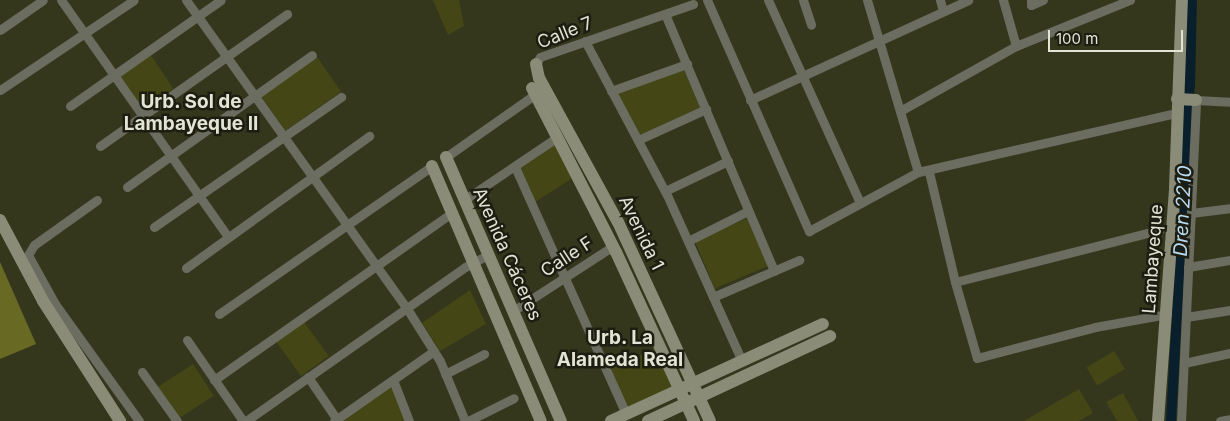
<!DOCTYPE html>
<meta charset="utf-8">
<style>
body{margin:0}
#map{position:relative;width:1230px;height:421px;overflow:hidden;background:#35371d;font-family:Inter,sans-serif}
div>[style]{position:absolute}
.green>*{inset:0;background:#454615;transform-origin:0 0}
.canal>*{height:10px;margin:-5px;padding:0 5px;transform-origin:5px;border-radius:5px;background:#091f2c}
.building>*{inset:0;background:#686a24}
.street>*{height:9px;margin:-4.5px;padding:0 4.5px;transform-origin:4.5px;border-radius:4.5px;background:#6c6d61}
.secondary>*{height:12px;margin:-6px;padding:0 6px;transform-origin:6px;border-radius:6px;background:#8a8c78}
span{translate:-50% -50%;white-space:nowrap;text-align:center;line-height:1.15;-webkit-text-stroke:5px #1d1d12;paint-order:stroke}
.street-label{font-size:18px;color:#e2e4d4}
.neighbourhood-label{font-size:19px;color:#e2e4d4;font-weight:700}
.water-label{font-size:19px;color:#b8dbf2;font-style:italic}
.scale{position:absolute;left:1048px;top:30px;width:135px;height:22px;box-sizing:border-box;border:2px solid #e2e4d4;border-top:0;padding-left:6px;font-size:15px;line-height:18px;white-space:nowrap;color:#e2e4d4;-webkit-text-stroke:4px #1d1d12;paint-order:stroke}
</style>
<div id="map">
<div class="green">
<i style="clip-path:polygon(433px 0,459px 0,464px 26px,448px 35px)"></i>
<i style="left:150px;top:54px;width:42px;height:39px;rotate:56deg"></i>
<i style="left:317px;top:57px;width:42px;height:68px;rotate:55deg"></i>
<i style="clip-path:polygon(684px 70px,700px 107px,639px 136px,616px 93px)"></i>
<i style="clip-path:polygon(557px 142px,576px 176px,535px 202px,520px 168px)"></i>
<i style="left:748px;top:218px;width:52px;height:58px;rotate:67deg"></i>
<i style="clip-path:polygon(470px 290px,486px 324px,440px 351px,422px 323px)"></i>
<i style="left:304px;top:322px;width:42px;height:34px;rotate:54deg"></i>
<i style="left:656px;top:348px;width:45px;height:51px;rotate:66deg"></i>
<i style="left:1114px;top:351px;width:21px;height:32px;rotate:59deg"></i>
<i style="left:193px;top:364px;width:38px;height:44px;rotate:57deg"></i>
<i style="clip-path:polygon(391px 386px,405px 421px,345px 421px,344px 419px)"></i>
<i style="clip-path:polygon(1079px 389px,1093px 413px,1079px 421px,1024px 421px)"></i>
<i style="clip-path:polygon(1123px 393px,1138px 421px,1117px 421px,1106px 402px)"></i>
</div>
<div class="canal">
<i style="left:1171px;top:421px;width:336px;rotate:-86.8deg"></i>
<i style="left:1190px;top:86px;width:86px;rotate:-88.7deg"></i>
</div>
<div class="building">
<i style="clip-path:polygon(0 262px,36px 344px,0 359px)"></i>
</div>
<div class="street">
<i style="left:61px;top:0;width:290px;rotate:54.8deg"></i>
<i style="left:186px;top:0;width:378px;rotate:54.4deg"></i>
<i style="left:406px;top:307px;width:64px;rotate:57.8deg"></i>
<i style="left:440px;top:361px;width:65px;rotate:67.4deg"></i>
<i style="left:707px;top:0;width:253px;rotate:66.2deg"></i>
<i style="left:809px;top:231px;width:124px;rotate:-28.4deg"></i>
<i style="left:918px;top:172px;width:265px;rotate:-12.9deg"></i>
<i style="left:768px;top:0;width:223px;rotate:65.6deg"></i>
<i style="left:803px;top:0;width:26px;rotate:72deg"></i>
<i style="left:867px;top:0;width:179px;rotate:73.5deg"></i>
<i style="left:940px;top:0;width:11px;rotate:75deg"></i>
<i style="left:1003px;top:0;width:48px;rotate:74.2deg"></i>
<i style="left:1031px;top:0;width:5px;rotate:90deg"></i>
<i style="left:1031px;top:5px;width:13px;rotate:-23deg"></i>
<i style="left:665px;top:14px;width:279px;rotate:67deg"></i>
<i style="left:0;top:30px;width:52px;rotate:-34.9deg"></i>
<i style="left:585px;top:41px;width:174px;rotate:62deg"></i>
<i style="left:667px;top:195px;width:182px;rotate:65.7deg"></i>
<i style="left:536px;top:64px;width:8px;rotate:-60deg"></i>
<i style="left:540px;top:57px;width:162px;rotate:-19.1deg"></i>
<i style="left:0;top:90px;width:161px;rotate:-33.9deg"></i>
<i style="left:611px;top:91px;width:81px;rotate:-19.6deg"></i>
<i style="left:750px;top:100px;width:240px;rotate:-24.6deg"></i>
<i style="left:70px;top:106px;width:184px;rotate:-35.1deg"></i>
<i style="left:900px;top:111px;width:133px;rotate:-29.3deg"></i>
<i style="left:1016px;top:46px;width:123px;rotate:-22deg"></i>
<i style="left:638px;top:140px;width:75px;rotate:-24.5deg"></i>
<i style="left:100px;top:146px;width:229px;rotate:-35.2deg"></i>
<i style="left:446px;top:157px;width:103px;rotate:-35.1deg"></i>
<i style="left:515px;top:167px;width:271px;rotate:65.8deg"></i>
<i style="left:929px;top:172px;width:113px;rotate:76.7deg"></i>
<i style="left:955px;top:282px;width:79px;rotate:73.9deg"></i>
<i style="left:977px;top:358px;width:122px;rotate:-14.7deg"></i>
<i style="left:1095px;top:327px;width:73px;rotate:-10.2deg"></i>
<i style="left:127px;top:187px;width:227px;rotate:-35.5deg"></i>
<i style="left:665px;top:191px;width:70px;rotate:-25.5deg"></i>
<i style="left:97px;top:200px;width:77px;rotate:144.5deg"></i>
<i style="left:34px;top:245px;width:12px;rotate:121deg"></i>
<i style="left:28px;top:255px;width:56px;rotate:61.1deg"></i>
<i style="left:55px;top:304px;width:144px;rotate:54.3deg"></i>
<i style="left:464px;top:200px;width:107px;rotate:-34deg"></i>
<i style="left:1191px;top:213px;width:39px;rotate:-7deg"></i>
<i style="left:154px;top:227px;width:228px;rotate:-34.8deg"></i>
<i style="left:688px;top:241px;width:67px;rotate:-26.6deg"></i>
<i style="left:1188px;top:267px;width:43px;rotate:-9.5deg"></i>
<i style="left:186px;top:268px;width:226px;rotate:-35.8deg"></i>
<i style="left:955px;top:282px;width:211px;rotate:-14.3deg"></i>
<i style="left:713px;top:297px;width:94px;rotate:-23.3deg"></i>
<i style="left:513px;top:311px;width:119px;rotate:-33deg"></i>
<i style="left:219px;top:314px;width:259px;rotate:-34.8deg"></i>
<i style="left:1186px;top:317px;width:45px;rotate:-9deg"></i>
<i style="left:187px;top:340px;width:98px;rotate:55.3deg"></i>
<i style="left:1184px;top:363px;width:47px;rotate:-12.3deg"></i>
<i style="left:142px;top:372px;width:60px;rotate:54.5deg"></i>
<i style="left:445px;top:374px;width:44px;rotate:-27.1deg"></i>
<i style="left:308px;top:377px;width:53px;rotate:55.7deg"></i>
<i style="left:214px;top:380px;width:291px;rotate:-35.1deg"></i>
<i style="left:393px;top:380px;width:44px;rotate:68.7deg"></i>
<i style="left:246px;top:421px;width:268px;rotate:-35.1deg"></i>
<i style="left:465px;top:267px;width:26px;rotate:-28deg"></i>
<i style="left:334px;top:421px;width:122px;rotate:-35deg"></i>
<i style="left:468px;top:421px;width:51px;rotate:-26.6deg"></i>
<i style="left:1181px;top:421px;width:321px;rotate:-87.3deg"></i>
<i style="left:1196px;top:100px;width:34px;rotate:3deg"></i>
<i style="left:1220px;top:421px;width:10px;rotate:-11deg"></i>
</div>
<div class="secondary">
<i style="left:536px;top:64px;width:14px;rotate:78deg"></i>
<i style="left:539px;top:78px;width:164px;rotate:61.3deg"></i>
<i style="left:618px;top:222px;width:219px;rotate:65.2deg"></i>
<i style="left:532px;top:88px;width:184px;rotate:62.9deg"></i>
<i style="left:616px;top:252px;width:186px;rotate:65.2deg"></i>
<i style="left:1177px;top:99px;width:19px;rotate:3deg"></i>
<i style="left:446px;top:157px;width:288px;rotate:66.5deg"></i>
<i style="left:432px;top:166px;width:277px;rotate:66.9deg"></i>
<i style="left:0;top:220px;width:92px;rotate:62deg"></i>
<i style="left:43px;top:301px;width:143px;rotate:57.3deg"></i>
<i style="left:611px;top:421px;width:233px;rotate:-24.6deg"></i>
<i style="left:648px;top:421px;width:201px;rotate:-25deg"></i>
<i style="left:1158px;top:421px;width:234px;rotate:-85.8deg"></i>
<i style="left:1175px;top:188px;width:188px;rotate:-87.9deg"></i>
</div>
<div class="street-label">
<span style="left:565px;top:33px;rotate:-22deg">Calle 7</span>
<span style="left:641px;top:233px;rotate:64deg">Avenida 1</span>
<span style="left:507px;top:254px;rotate:66deg">Avenida Cáceres</span>
<span style="left:567px;top:257px;rotate:-33deg">Calle F</span>
<span style="left:1153px;top:259px;rotate:-86deg">Lambayeque</span>
</div>
<div class="neighbourhood-label">
<span style="left:191px;top:113px">Urb. Sol de<br>Lambayeque II</span>
<span style="left:620px;top:349px">Urb. La<br>Alameda Real</span>
</div>
<div class="water-label">
<span style="left:1183px;top:211px;rotate:-87deg">Dren 2210</span>
</div>
<div class="scale">100 m</div>
</div>
